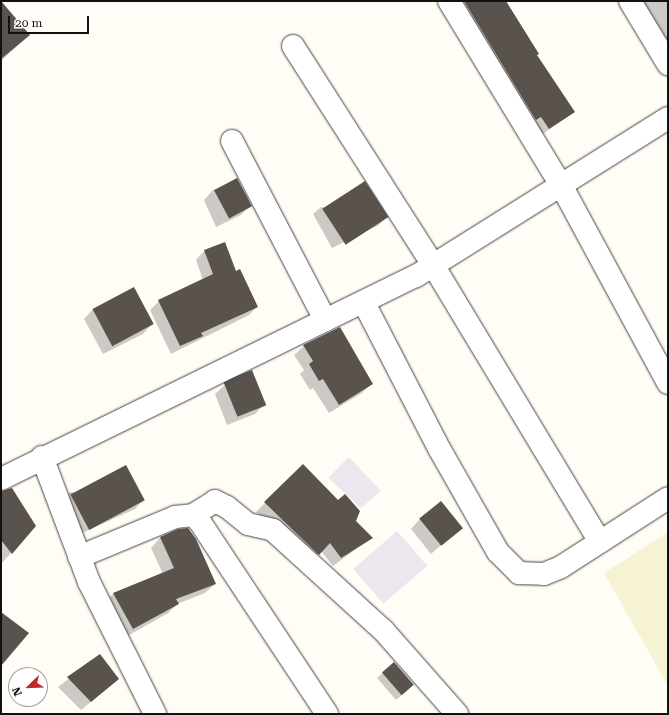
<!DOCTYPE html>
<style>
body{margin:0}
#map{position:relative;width:669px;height:715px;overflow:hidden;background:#fffdf5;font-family:"Roboto Serif",serif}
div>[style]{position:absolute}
.industrial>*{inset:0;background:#eee6ef;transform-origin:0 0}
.farmland>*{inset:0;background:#f6f3d4}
.shadow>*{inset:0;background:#0003}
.building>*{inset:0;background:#5a524d;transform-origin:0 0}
.roads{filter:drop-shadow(0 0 1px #444) drop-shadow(0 0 1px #444)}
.minor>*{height:22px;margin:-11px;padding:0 11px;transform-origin:11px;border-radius:11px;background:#fff}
span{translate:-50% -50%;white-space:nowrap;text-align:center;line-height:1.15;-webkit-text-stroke:4px #fff;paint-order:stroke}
.frame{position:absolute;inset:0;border:2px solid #111;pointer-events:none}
.north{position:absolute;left:8px;top:667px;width:40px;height:40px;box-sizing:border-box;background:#fff;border:1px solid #a0a0a0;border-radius:50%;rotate:247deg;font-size:11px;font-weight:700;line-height:16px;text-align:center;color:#111}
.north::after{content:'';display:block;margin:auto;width:14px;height:18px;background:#c4262e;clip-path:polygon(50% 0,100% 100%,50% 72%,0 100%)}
.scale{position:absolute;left:8px;top:16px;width:81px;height:18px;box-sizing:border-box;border:2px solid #111;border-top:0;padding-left:5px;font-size:12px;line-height:14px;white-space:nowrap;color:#111;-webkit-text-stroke:3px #fff;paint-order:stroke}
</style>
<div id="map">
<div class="industrial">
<i style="clip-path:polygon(349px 457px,381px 491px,361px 508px,328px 478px)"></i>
<i style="left:397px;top:531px;width:46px;height:58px;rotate:49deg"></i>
</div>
<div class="farmland">
<i style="clip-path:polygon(668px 532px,668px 686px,604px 573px)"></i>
</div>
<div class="shadow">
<i style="clip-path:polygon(1px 1px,29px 35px,1px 61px)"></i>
<i style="clip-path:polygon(448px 1px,508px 1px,506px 3px,536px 55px,574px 112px,540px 136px)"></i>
<i style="clip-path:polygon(637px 1px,668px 1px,668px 52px)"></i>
<i style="clip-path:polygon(237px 179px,250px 206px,241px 215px,216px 227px,204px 200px,213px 190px)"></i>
<i style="clip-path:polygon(321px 207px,386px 217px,379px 225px,332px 248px,313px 214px)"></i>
<i style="clip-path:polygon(224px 244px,235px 272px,257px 307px,249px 315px,171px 354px,150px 310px,159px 301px,203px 280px,196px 260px,204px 251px)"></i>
<i style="clip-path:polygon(93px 309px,152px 324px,143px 334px,103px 354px,84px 319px)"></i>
<i style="clip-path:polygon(304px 346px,372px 383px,362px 393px,329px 413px,313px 388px,310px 390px,300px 374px,304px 370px,294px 355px)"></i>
<i style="clip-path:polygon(225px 385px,265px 404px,255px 414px,227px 425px,215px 394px)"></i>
<i style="clip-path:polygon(303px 465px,371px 538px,333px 566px,321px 551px,310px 563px,256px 512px)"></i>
<i style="clip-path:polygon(70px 492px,144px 499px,135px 509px,78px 535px,60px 502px)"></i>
<i style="clip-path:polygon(1px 499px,35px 526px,2px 563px,1px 561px)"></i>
<i style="clip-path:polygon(420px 519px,461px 528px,431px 554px,411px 529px)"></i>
<i style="clip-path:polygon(178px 530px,215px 584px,205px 593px,177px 604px,168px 613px,124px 638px,104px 603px,113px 594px,163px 574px,151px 548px,160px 538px)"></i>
<i style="clip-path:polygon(100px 655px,118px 679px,81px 710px,58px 687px)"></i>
<i style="clip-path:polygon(394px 663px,409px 689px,396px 700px,377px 678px)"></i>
</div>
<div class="building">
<i style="clip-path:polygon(1px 1px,30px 35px,1px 59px)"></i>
<i style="clip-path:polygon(464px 1px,506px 1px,539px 54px,537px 55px,575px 112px,549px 129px,541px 117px,536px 120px)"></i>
<i style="left:237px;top:178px;width:32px;height:26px;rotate:62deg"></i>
<i style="left:365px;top:181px;width:43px;height:51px;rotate:57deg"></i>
<i style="clip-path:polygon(225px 242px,236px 271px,240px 269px,258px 307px,201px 333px,203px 336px,180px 346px,158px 300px,213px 274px,204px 250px)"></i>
<i style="left:134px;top:287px;width:42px;height:47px;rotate:62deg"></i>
<i style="clip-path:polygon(340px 327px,373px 384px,339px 405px,323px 379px,319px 381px,309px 364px,313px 361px,303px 345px)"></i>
<i style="left:252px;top:370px;width:38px;height:31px;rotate:68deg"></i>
<i style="clip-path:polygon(303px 464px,338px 500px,345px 494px,360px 511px,356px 521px,373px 538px,341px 558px,330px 543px,319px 555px,264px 502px)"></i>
<i style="left:126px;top:465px;width:40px;height:63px;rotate:62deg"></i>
<i style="clip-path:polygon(12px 488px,36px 526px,12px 554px,1px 540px,1px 491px)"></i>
<i style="left:441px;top:501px;width:35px;height:28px;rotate:51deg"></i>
<i style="clip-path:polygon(188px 528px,196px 539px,216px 584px,176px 599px,179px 604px,133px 629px,113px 593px,174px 568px,160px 537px,178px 529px)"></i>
<i style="clip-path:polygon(1px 612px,29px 633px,1px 666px)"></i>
<i style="clip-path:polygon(100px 654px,119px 679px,91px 702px,67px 677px)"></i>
<i style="left:394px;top:662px;width:30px;height:16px;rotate:49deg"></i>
</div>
<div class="roads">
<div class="minor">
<i style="left:449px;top:1px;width:215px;rotate:58.7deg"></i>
<i style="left:561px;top:185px;width:225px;rotate:61.6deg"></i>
<i style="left:630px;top:1px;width:74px;rotate:58.9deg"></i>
<i style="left:293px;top:46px;width:260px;rotate:57.4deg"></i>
<i style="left:433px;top:265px;width:323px;rotate:58.9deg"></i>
<i style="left:232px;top:141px;width:202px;rotate:62.5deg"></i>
<i style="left:364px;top:303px;width:165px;rotate:62.7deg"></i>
<i style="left:440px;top:450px;width:117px;rotate:60.4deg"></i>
<i style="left:498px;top:552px;width:30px;rotate:45deg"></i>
<i style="left:519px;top:573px;width:25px;rotate:2deg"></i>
<i style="left:544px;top:574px;width:18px;rotate:-22deg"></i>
<i style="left:561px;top:567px;width:127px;rotate:-32.8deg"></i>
<i style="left:42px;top:457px;width:134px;rotate:69.4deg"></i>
<i style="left:89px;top:582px;width:148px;rotate:63.4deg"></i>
<i style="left:1px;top:479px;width:462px;rotate:-26.1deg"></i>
<i style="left:416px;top:276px;width:297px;rotate:-32.1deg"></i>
<i style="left:193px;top:515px;width:26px;rotate:-32deg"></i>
<i style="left:215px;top:501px;width:13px;rotate:27deg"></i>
<i style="left:227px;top:507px;width:27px;rotate:39deg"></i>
<i style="left:248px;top:524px;width:26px;rotate:13deg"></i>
<i style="left:273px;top:530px;width:149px;rotate:42.3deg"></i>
<i style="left:383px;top:630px;width:112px;rotate:48.6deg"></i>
<i style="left:79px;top:557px;width:104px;rotate:-22.6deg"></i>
<i style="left:175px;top:517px;width:18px;rotate:-6deg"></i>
<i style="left:193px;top:515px;width:10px;rotate:45deg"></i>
<i style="left:200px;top:522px;width:230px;rotate:56.5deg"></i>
</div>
</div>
<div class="frame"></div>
<div class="north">N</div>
<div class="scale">20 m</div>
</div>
